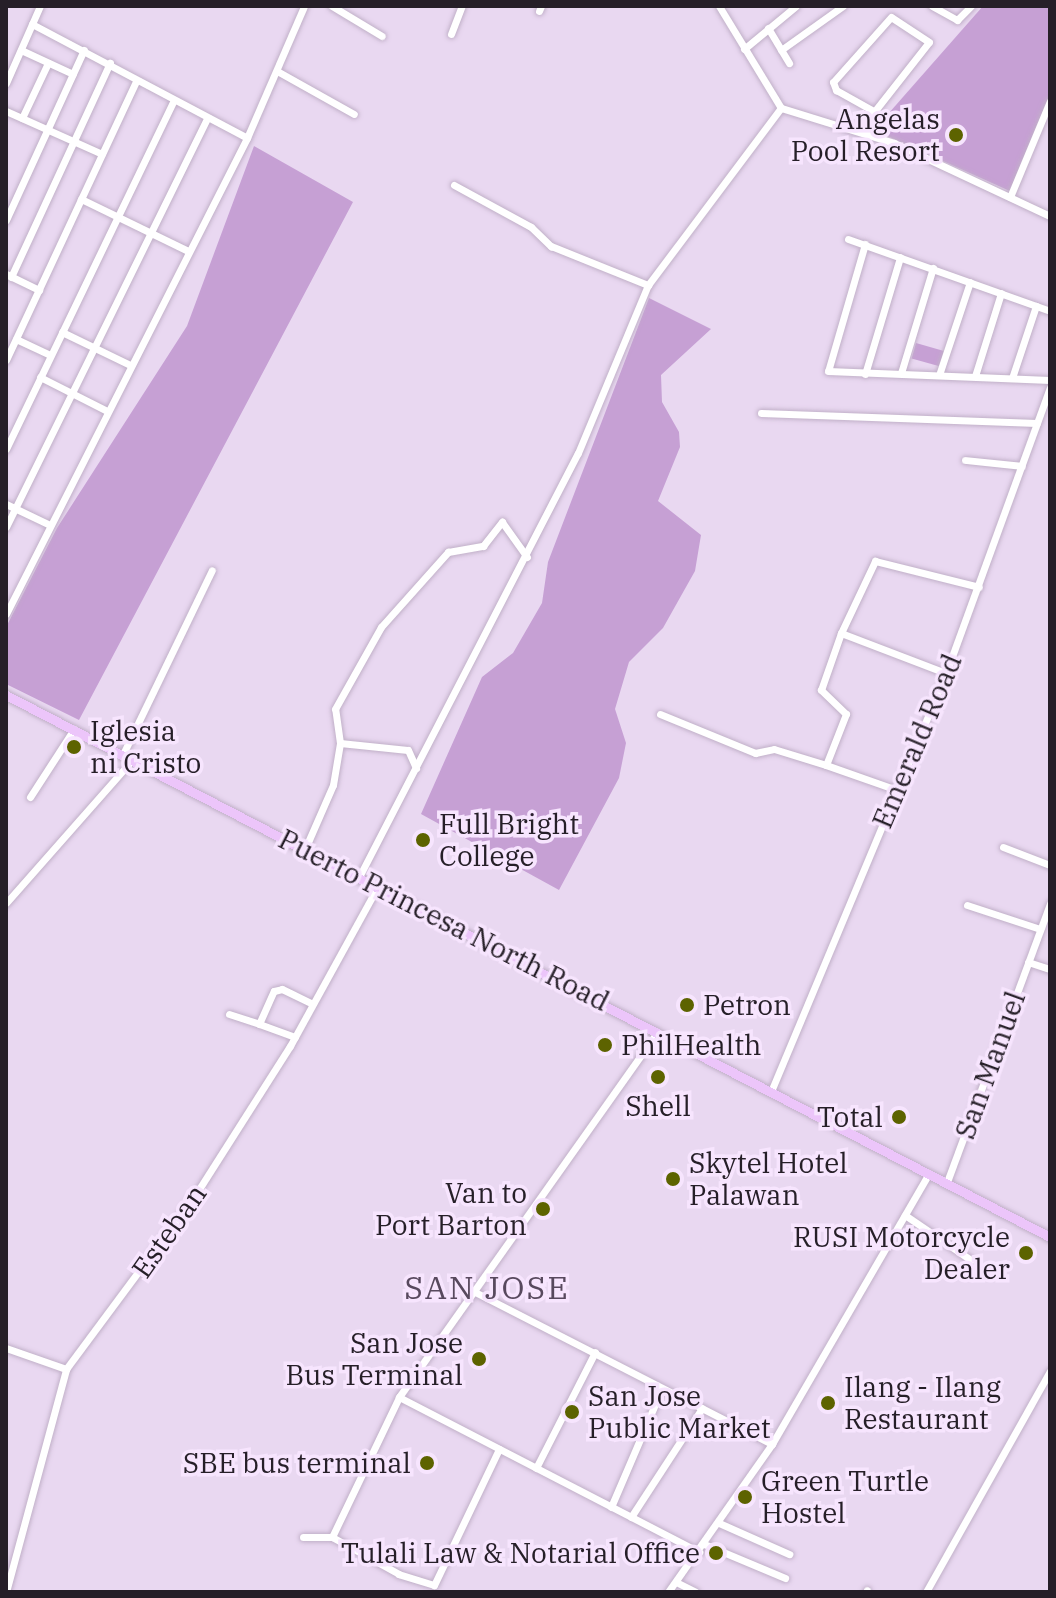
<!DOCTYPE html>
<style>
body{margin:0}
#map{position:relative;width:1056px;height:1598px;overflow:hidden;background:#e9d8f1;font-family:"IBM Plex Serif",serif}
div>[style]{position:absolute}
.green>*{inset:0;background:#c6a0d4;transform-origin:0 0}
.roads{filter:drop-shadow(0 0 2px #c1b0c8) drop-shadow(0 0 2px #c1b0c8)}
.minor>*{height:7px;margin:-3.5px;padding:0 3.5px;transform-origin:3.5px;border-radius:3.5px;background:#fff}
.major>*{height:9px;margin:-4.5px;padding:0 4.5px;transform-origin:4.5px;border-radius:4.5px;background:#ecc5fa}
.dots>*{width:22px;height:22px;translate:-50% -50%;box-sizing:border-box;border:4px solid #f7e5fe;border-radius:50%}
span{translate:-50% -50%;white-space:nowrap;text-align:center;line-height:1.15;-webkit-text-stroke:7px #f7e5fe;paint-order:stroke}
.poi-label{font-size:28px;color:#261f28}
.right{translate:-100% -50%;text-align:right}
.left{translate:0 -50%;text-align:left}
.street-label{font-size:28px;color:#261f28}
.quarter-label{font-size:32px;color:#58495e;letter-spacing:2px}
.frame{position:absolute;inset:0;border:8px solid #261f28;pointer-events:none}
</style>
<div id="map">
<div class="green">
<i style="clip-path:polygon(983px 6px,1050px 6px,1050px 108px,1012px 192px,874px 130px)"></i>
<i style="clip-path:polygon(254px 146px,353px 202px,79px 720px,6px 684px,6px 627px,57px 528px,187px 326px)"></i>
<i style="clip-path:polygon(649px 298px,711px 329px,661px 375px,662px 402px,679px 432px,680px 447px,658px 501px,701px 535px,695px 571px,663px 628px,629px 662px,615px 709px,626px 743px,619px 778px,559px 890px,421px 814px,482px 677px,513px 653px,542px 603px,548px 562px)"></i>
<i style="left:916px;top:343px;width:29px;height:16px;rotate:16deg"></i>
</div>
<div class="roads">
<div class="minor">
<i style="left:332px;top:6px;width:58px;rotate:31deg"></i>
<i style="left:719px;top:6px;width:119px;rotate:58.7deg"></i>
<i style="left:781px;top:108px;width:118px;rotate:17.2deg"></i>
<i style="left:894px;top:143px;width:172px;rotate:25.1deg"></i>
<i style="left:932px;top:6px;width:29px;rotate:29deg"></i>
<i style="left:957px;top:20px;width:20px;rotate:-45deg"></i>
<i style="left:539px;top:11px;width:5px;rotate:-68deg"></i>
<i style="left:32px;top:24px;width:243px;rotate:27.9deg"></i>
<i style="left:768px;top:28px;width:41px;rotate:59deg"></i>
<i style="left:451px;top:34px;width:30px;rotate:-69deg"></i>
<i style="left:744px;top:49px;width:67px;rotate:-39.6deg"></i>
<i style="left:21px;top:50px;width:57px;rotate:24.8deg"></i>
<i style="left:781px;top:50px;width:76px;rotate:-35.4deg"></i>
<i style="left:277px;top:71px;width:88px;rotate:29.2deg"></i>
<i style="left:6px;top:83px;width:84px;rotate:-66.2deg"></i>
<i style="left:6px;top:111px;width:105px;rotate:24.1deg"></i>
<i style="left:22px;top:118px;width:61px;rotate:-64.7deg"></i>
<i style="left:859px;top:131px;width:113px;rotate:-51.8deg"></i>
<i style="left:929px;top:42px;width:45px;rotate:-146.7deg"></i>
<i style="left:891px;top:17px;width:87px;rotate:131.7deg"></i>
<i style="left:833px;top:82px;width:9px;rotate:69deg"></i>
<i style="left:836px;top:90px;width:41px;rotate:29.1deg"></i>
<i style="left:454px;top:185px;width:88px;rotate:28.6deg"></i>
<i style="left:531px;top:227px;width:28px;rotate:44deg"></i>
<i style="left:551px;top:246px;width:105px;rotate:21.9deg"></i>
<i style="left:1010px;top:197px;width:104px;rotate:-67.4deg"></i>
<i style="left:81px;top:199px;width:119px;rotate:25.9deg"></i>
<i style="left:6px;top:220px;width:187px;rotate:-65.4deg"></i>
<i style="left:848px;top:239px;width:214px;rotate:19.6deg"></i>
<i style="left:865px;top:244px;width:132px;rotate:106.2deg"></i>
<i style="left:828px;top:371px;width:222px;rotate:2.3deg"></i>
<i style="left:6px;top:274px;width:37px;rotate:26deg"></i>
<i style="left:11px;top:277px;width:236px;rotate:-65.2deg"></i>
<i style="left:62px;top:332px;width:76px;rotate:25.9deg"></i>
<i style="left:16px;top:339px;width:38px;rotate:25deg"></i>
<i style="left:6px;top:360px;width:306px;rotate:-65deg"></i>
<i style="left:901px;top:373px;width:110px;rotate:-73.1deg"></i>
<i style="left:865px;top:374px;width:122px;rotate:-73.3deg"></i>
<i style="left:939px;top:375px;width:98px;rotate:-71.6deg"></i>
<i style="left:975px;top:376px;width:87px;rotate:-72.6deg"></i>
<i style="left:40px;top:377px;width:75px;rotate:26.9deg"></i>
<i style="left:1012px;top:378px;width:76px;rotate:-71.6deg"></i>
<i style="left:761px;top:413px;width:276px;rotate:2.1deg"></i>
<i style="left:6px;top:449px;width:385px;rotate:-64.3deg"></i>
<i style="left:965px;top:460px;width:57px;rotate:6deg"></i>
<i style="left:6px;top:504px;width:49px;rotate:25.5deg"></i>
<i style="left:6px;top:527px;width:455px;rotate:-63.8deg"></i>
<i style="left:6px;top:614px;width:534px;rotate:-63.15deg"></i>
<i style="left:247px;top:138px;width:144px;rotate:-66.6deg"></i>
<i style="left:841px;top:633px;width:112px;rotate:20.9deg"></i>
<i style="left:660px;top:714px;width:103px;rotate:22.3deg"></i>
<i style="left:755px;top:753px;width:19px;rotate:-12deg"></i>
<i style="left:774px;top:749px;width:54px;rotate:17.1deg"></i>
<i style="left:340px;top:743px;width:68px;rotate:5.9deg"></i>
<i style="left:408px;top:750px;width:20px;rotate:66deg"></i>
<i style="left:123px;top:754px;width:204px;rotate:-64.2deg"></i>
<i style="left:897px;top:790px;width:75px;rotate:-160.6deg"></i>
<i style="left:826px;top:765px;width:55px;rotate:-68.6deg"></i>
<i style="left:846px;top:714px;width:35px;rotate:-136deg"></i>
<i style="left:821px;top:690px;width:60px;rotate:-70.7deg"></i>
<i style="left:841px;top:633px;width:80px;rotate:-64.7deg"></i>
<i style="left:875px;top:561px;width:107px;rotate:14deg"></i>
<i style="left:30px;top:797px;width:81px;rotate:-57.1deg"></i>
<i style="left:1003px;top:847px;width:50px;rotate:21deg"></i>
<i style="left:305px;top:849px;width:70px;rotate:-66.4deg"></i>
<i style="left:333px;top:785px;width:43px;rotate:-80.5deg"></i>
<i style="left:340px;top:743px;width:34px;rotate:-98deg"></i>
<i style="left:335px;top:709px;width:94px;rotate:-60.7deg"></i>
<i style="left:381px;top:627px;width:101px;rotate:-48.2deg"></i>
<i style="left:448px;top:552px;width:36px;rotate:-10deg"></i>
<i style="left:483px;top:546px;width:31px;rotate:-52deg"></i>
<i style="left:502px;top:522px;width:43px;rotate:54.5deg"></i>
<i style="left:359px;top:877px;width:477px;rotate:-62.7deg"></i>
<i style="left:578px;top:453px;width:182px;rotate:-67.4deg"></i>
<i style="left:648px;top:285px;width:221px;rotate:-53.1deg"></i>
<i style="left:6px;top:903px;width:192px;rotate:-48.6deg"></i>
<i style="left:967px;top:905px;width:77px;rotate:18.2deg"></i>
<i style="left:1028px;top:962px;width:23px;rotate:18deg"></i>
<i style="left:229px;top:1014px;width:32px;rotate:18deg"></i>
<i style="left:295px;top:1037px;width:38px;rotate:-160deg"></i>
<i style="left:259px;top:1024px;width:36px;rotate:-66deg"></i>
<i style="left:274px;top:991px;width:8px;rotate:-14deg"></i>
<i style="left:282px;top:989px;width:34px;rotate:26deg"></i>
<i style="left:772px;top:1089px;width:451px;rotate:-67.3deg"></i>
<i style="left:946px;top:673px;width:303px;rotate:-70deg"></i>
<i style="left:947px;top:1182px;width:297px;rotate:-69.7deg"></i>
<i style="left:905px;top:1215px;width:80px;rotate:34.3deg"></i>
<i style="left:473px;top:1291px;width:336px;rotate:27.1deg"></i>
<i style="left:6px;top:1348px;width:64px;rotate:19.3deg"></i>
<i style="left:399px;top:1397px;width:338px;rotate:27.3deg"></i>
<i style="left:499px;top:1449px;width:151px;rotate:115.5deg"></i>
<i style="left:434px;top:1585px;width:37px;rotate:-163deg"></i>
<i style="left:399px;top:1574px;width:77px;rotate:-151.1deg"></i>
<i style="left:332px;top:1537px;width:155px;rotate:-64.4deg"></i>
<i style="left:399px;top:1397px;width:447px;rotate:-54.7deg"></i>
<i style="left:536px;top:1468px;width:130px;rotate:-63deg"></i>
<i style="left:611px;top:1507px;width:129px;rotate:-66.8deg"></i>
<i style="left:631px;top:1517px;width:130px;rotate:-56.9deg"></i>
<i style="left:719px;top:1523px;width:77px;rotate:23.9deg"></i>
<i style="left:303px;top:1537px;width:29px"></i>
<i style="left:704px;top:1544px;width:88px;rotate:22.8deg"></i>
<i style="left:676px;top:1582px;width:22px;rotate:27deg"></i>
<i style="left:6px;top:1592px;width:231px;rotate:-74.9deg"></i>
<i style="left:66px;top:1369px;width:218px;rotate:-53.4deg"></i>
<i style="left:196px;top:1194px;width:175px;rotate:-57.6deg"></i>
<i style="left:290px;top:1046px;width:183px;rotate:-61.2deg"></i>
<i style="left:668px;top:1592px;width:181px;rotate:-54.9deg"></i>
<i style="left:772px;top:1444px;width:313px;rotate:-59.9deg"></i>
<i style="left:866px;top:1592px;width:2px;rotate:-63deg"></i>
<i style="left:926px;top:1592px;width:253px;rotate:-60.7deg"></i>
</div>
<div class="major">
<i style="left:6px;top:695px;width:1176px;rotate:27.44deg"></i>
</div>
</div>
<div class="dots">
<i style="left:956px;top:135px;background:#5d6300"></i>
<i style="left:74px;top:747px;background:#5d6300"></i>
<i style="left:423px;top:840px;background:#5d6300"></i>
<i style="left:687px;top:1005px;background:#5d6300"></i>
<i style="left:605px;top:1045px;background:#5d6300"></i>
<i style="left:658px;top:1077px;background:#5d6300"></i>
<i style="left:899px;top:1117px;background:#5d6300"></i>
<i style="left:673px;top:1179px;background:#5d6300"></i>
<i style="left:543px;top:1209px;background:#5d6300"></i>
<i style="left:1026px;top:1253px;background:#5d6300"></i>
<i style="left:479px;top:1359px;background:#5d6300"></i>
<i style="left:828px;top:1403px;background:#5d6300"></i>
<i style="left:572px;top:1412px;background:#5d6300"></i>
<i style="left:427px;top:1463px;background:#5d6300"></i>
<i style="left:745px;top:1497px;background:#5d6300"></i>
<i style="left:716px;top:1553px;background:#5d6300"></i>
</div>
<div class="poi-label">
<span class="right" style="left:940px;top:135px">Angelas<br>Pool Resort</span>
<span class="left" style="left:90px;top:747px">Iglesia<br>ni Cristo</span>
<span class="left" style="left:439px;top:840px">Full Bright<br>College</span>
<span class="left" style="left:703px;top:1005px">Petron</span>
<span class="left" style="left:621px;top:1045px">PhilHealth</span>
<span style="left:658px;top:1106px">Shell</span>
<span class="right" style="left:883px;top:1117px">Total</span>
<span class="left" style="left:689px;top:1179px">Skytel Hotel<br>Palawan</span>
<span class="right" style="left:527px;top:1209px">Van to<br>Port Barton</span>
<span class="right" style="left:1010px;top:1253px">RUSI Motorcycle<br>Dealer</span>
<span class="right" style="left:463px;top:1359px">San Jose<br>Bus Terminal</span>
<span class="left" style="left:844px;top:1403px">Ilang - Ilang<br>Restaurant</span>
<span class="left" style="left:588px;top:1412px">San Jose<br>Public Market</span>
<span class="right" style="left:411px;top:1463px">SBE bus terminal</span>
<span class="left" style="left:761px;top:1497px">Green Turtle<br>Hostel</span>
<span class="right" style="left:700px;top:1553px">Tulali Law &amp; Notarial Office</span>
</div>
<div class="street-label">
<span style="left:917px;top:741px;rotate:-67deg">Emerald Road</span>
<span style="left:444px;top:920px;rotate:27deg">Puerto Princesa North Road</span>
<span style="left:990px;top:1065px;rotate:-70deg">San Manuel</span>
<span style="left:169px;top:1231px;rotate:-55deg">Esteban</span>
</div>
<div class="quarter-label">
<span style="left:487px;top:1287px">SAN JOSE</span>
</div>
<div class="frame"></div>
</div>
